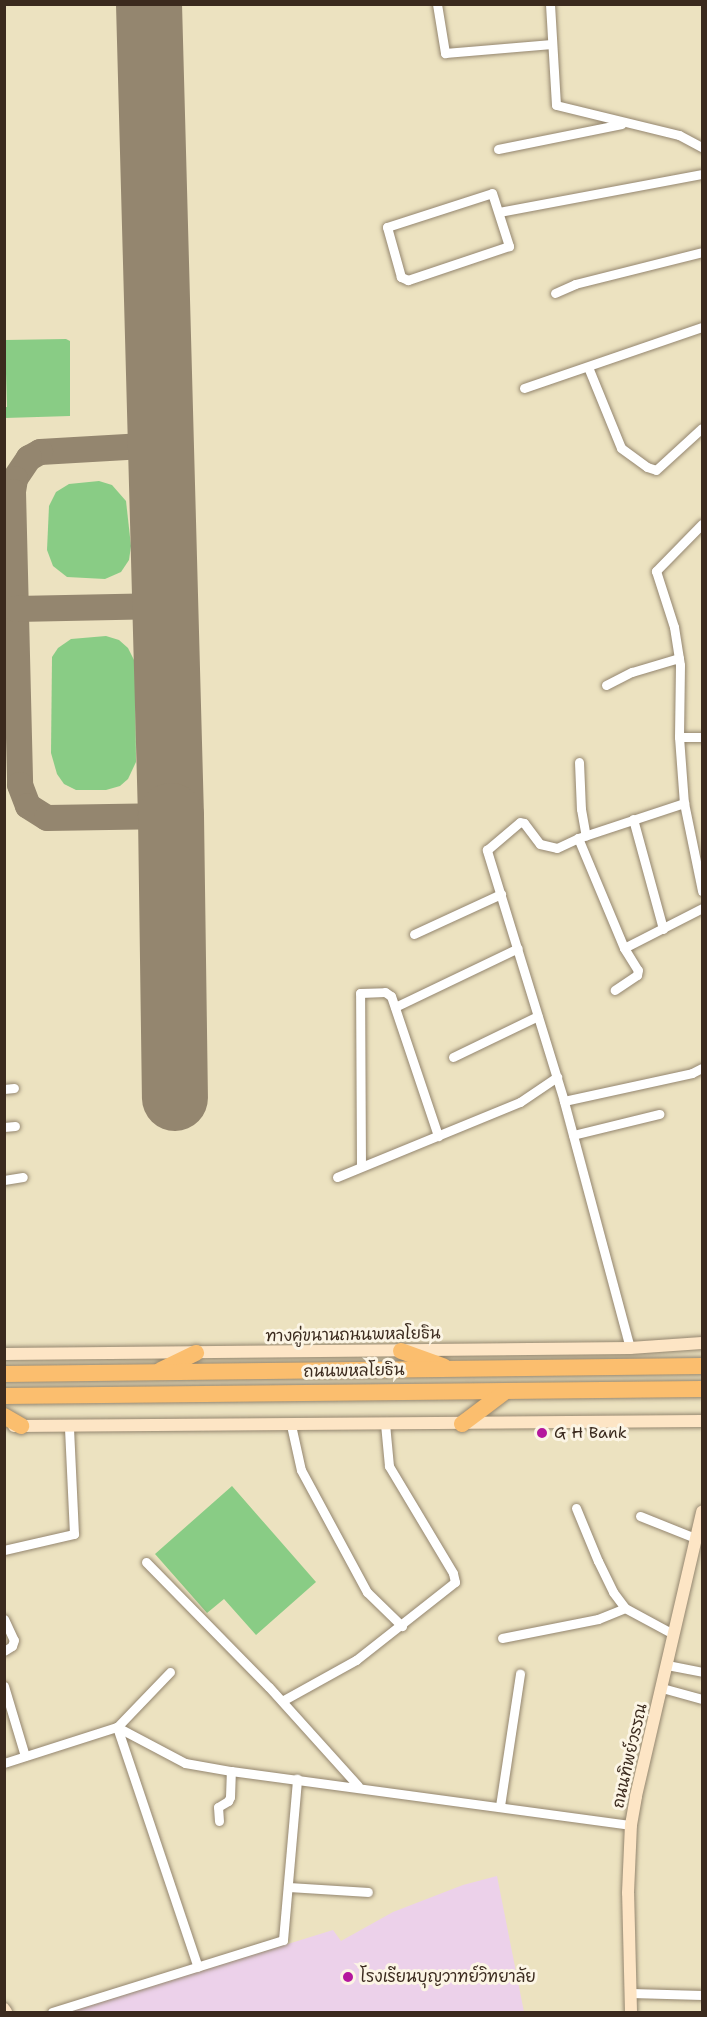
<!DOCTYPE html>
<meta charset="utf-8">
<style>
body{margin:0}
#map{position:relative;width:707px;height:2017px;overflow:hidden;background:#ece2c0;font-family:"Shantell Sans","Playpen Sans Thai",sans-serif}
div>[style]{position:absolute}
.built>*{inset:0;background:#ecd1ea}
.green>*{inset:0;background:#89cc85}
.taxiway>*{height:26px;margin:-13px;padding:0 13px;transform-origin:13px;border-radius:13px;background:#94866f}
.runway>*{height:66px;margin:-33px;padding:0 33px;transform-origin:33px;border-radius:33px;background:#94866f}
.roads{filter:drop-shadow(0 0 2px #94866f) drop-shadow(0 0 2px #94866f)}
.street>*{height:9px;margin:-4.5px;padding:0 4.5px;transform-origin:4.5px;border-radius:4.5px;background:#fff}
.secondary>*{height:12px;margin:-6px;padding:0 6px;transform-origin:6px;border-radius:6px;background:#fde5c5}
.highway>*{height:16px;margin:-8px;padding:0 8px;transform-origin:8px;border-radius:8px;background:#fbbe6e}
.dots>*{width:16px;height:16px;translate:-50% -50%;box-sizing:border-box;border:3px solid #fcf5e5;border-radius:50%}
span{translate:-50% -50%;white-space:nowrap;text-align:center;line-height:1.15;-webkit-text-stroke:6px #fcf5e5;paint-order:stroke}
.street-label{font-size:16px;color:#3b2a1e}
.poi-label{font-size:16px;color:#3b2a1e}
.left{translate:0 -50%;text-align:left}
.frame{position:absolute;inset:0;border:6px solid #3b2a1e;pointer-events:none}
</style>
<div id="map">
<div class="built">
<i style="clip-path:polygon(497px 1876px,524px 2012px,68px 2012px,333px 1930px,341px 1941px,393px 1912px,463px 1885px)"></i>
</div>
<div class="green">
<i style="clip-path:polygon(66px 339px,70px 341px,70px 416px,5px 418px,5px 407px,7px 407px,5px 340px)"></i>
<i style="clip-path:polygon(99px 481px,112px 485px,126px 501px,131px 546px,129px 560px,121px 572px,105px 579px,67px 577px,53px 566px,47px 550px,49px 506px,56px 492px,69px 484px)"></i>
<i style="clip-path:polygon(106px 636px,119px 640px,128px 648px,135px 662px,136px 762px,128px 779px,120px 786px,106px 790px,76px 790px,64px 784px,57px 774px,51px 753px,52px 657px,58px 648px,71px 639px)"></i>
<i style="clip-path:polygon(232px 1486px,316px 1582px,256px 1635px,224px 1599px,207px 1613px,155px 1554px)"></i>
</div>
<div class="taxiway">
<i style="left:161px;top:445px;width:121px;rotate:176.7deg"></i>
<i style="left:40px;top:452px;width:13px;rotate:151deg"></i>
<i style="left:29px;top:458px;width:25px;rotate:124deg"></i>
<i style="left:15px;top:479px;width:13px;rotate:99deg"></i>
<i style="left:13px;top:492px;width:293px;rotate:88.6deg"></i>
<i style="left:20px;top:785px;width:22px;rotate:69deg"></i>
<i style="left:28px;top:806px;width:22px;rotate:32deg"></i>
<i style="left:47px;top:818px;width:124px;rotate:-0.9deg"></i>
<i style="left:16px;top:609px;width:149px;rotate:-1.2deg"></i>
</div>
<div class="runway">
<i style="left:149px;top:4px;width:812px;rotate:88.45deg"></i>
<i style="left:171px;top:816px;width:282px;rotate:89.2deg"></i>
</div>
<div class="roads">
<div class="street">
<i style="left:437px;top:4px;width:50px;rotate:80.7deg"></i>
<i style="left:445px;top:53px;width:107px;rotate:-4.8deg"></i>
<i style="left:550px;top:4px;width:101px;rotate:86.6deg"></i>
<i style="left:556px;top:105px;width:127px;rotate:13.7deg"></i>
<i style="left:679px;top:135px;width:26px;rotate:28deg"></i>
<i style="left:498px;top:149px;width:126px;rotate:-11.4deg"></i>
<i style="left:492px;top:193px;width:56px;rotate:72.2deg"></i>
<i style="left:509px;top:246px;width:107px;rotate:161.4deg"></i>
<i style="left:408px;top:280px;width:8px;rotate:-157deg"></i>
<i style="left:401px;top:277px;width:52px;rotate:-105.6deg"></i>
<i style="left:387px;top:227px;width:110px;rotate:-17.9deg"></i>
<i style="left:499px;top:212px;width:207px;rotate:-10.6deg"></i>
<i style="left:555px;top:293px;width:22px;rotate:-24deg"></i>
<i style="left:575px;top:284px;width:131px;rotate:-14.1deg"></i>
<i style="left:588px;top:367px;width:87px;rotate:67.8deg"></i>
<i style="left:621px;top:448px;width:32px;rotate:36deg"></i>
<i style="left:647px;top:467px;width:9px;rotate:18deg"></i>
<i style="left:656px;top:470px;width:62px;rotate:-42.4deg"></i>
<i style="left:524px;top:388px;width:188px;rotate:-18.9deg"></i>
<i style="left:702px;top:524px;width:66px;rotate:134.4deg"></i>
<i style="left:656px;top:571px;width:59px;rotate:72.2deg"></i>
<i style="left:674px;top:627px;width:38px;rotate:81deg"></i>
<i style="left:680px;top:665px;width:72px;rotate:90.8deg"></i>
<i style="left:679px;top:737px;width:66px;rotate:85.7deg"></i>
<i style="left:684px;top:803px;width:90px;rotate:78.4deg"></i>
<i style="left:606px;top:685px;width:29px;rotate:-27deg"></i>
<i style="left:632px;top:672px;width:49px;rotate:-16.6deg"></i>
<i style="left:679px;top:737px;width:23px"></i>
<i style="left:579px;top:762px;width:47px;rotate:87.6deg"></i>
<i style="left:581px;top:809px;width:27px;rotate:80deg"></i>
<i style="left:633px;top:819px;width:114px;rotate:74.7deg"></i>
<i style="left:578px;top:838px;width:119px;rotate:67.3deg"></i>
<i style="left:624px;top:948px;width:26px;rotate:58deg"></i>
<i style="left:638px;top:970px;width:5px;rotate:101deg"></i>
<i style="left:637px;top:975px;width:27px;rotate:146deg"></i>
<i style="left:414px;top:934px;width:96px;rotate:-24.7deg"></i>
<i style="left:624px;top:948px;width:88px;rotate:-27.1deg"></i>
<i style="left:395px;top:1007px;width:136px;rotate:-25.6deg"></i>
<i style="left:453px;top:1057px;width:94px;rotate:-25.8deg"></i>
<i style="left:4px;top:1089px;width:10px;rotate:-6deg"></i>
<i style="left:564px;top:1101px;width:131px;rotate:-12.3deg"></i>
<i style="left:692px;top:1073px;width:11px;rotate:-27deg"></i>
<i style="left:4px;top:1127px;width:11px;rotate:-5deg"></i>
<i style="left:573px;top:1135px;width:89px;rotate:-13.7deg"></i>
<i style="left:361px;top:1166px;width:173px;rotate:-90.3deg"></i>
<i style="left:360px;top:993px;width:25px;rotate:-2deg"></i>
<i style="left:385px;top:992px;width:7px;rotate:34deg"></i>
<i style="left:391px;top:996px;width:148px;rotate:71.4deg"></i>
<i style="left:337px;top:1177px;width:198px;rotate:-22.3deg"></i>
<i style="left:520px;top:1102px;width:45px;rotate:-34deg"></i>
<i style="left:4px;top:1180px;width:19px;rotate:-9deg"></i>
<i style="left:630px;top:1348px;width:256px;rotate:-105deg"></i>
<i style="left:564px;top:1101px;width:263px;rotate:-107.1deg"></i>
<i style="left:487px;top:850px;width:43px;rotate:-40.3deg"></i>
<i style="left:520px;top:822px;width:4px;rotate:14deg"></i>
<i style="left:524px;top:823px;width:26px;rotate:53deg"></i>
<i style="left:540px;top:844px;width:17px;rotate:13deg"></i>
<i style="left:557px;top:848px;width:23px;rotate:-25deg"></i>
<i style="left:578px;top:838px;width:112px;rotate:-18.3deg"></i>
<i style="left:291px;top:1425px;width:46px;rotate:77.5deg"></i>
<i style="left:301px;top:1470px;width:139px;rotate:61.6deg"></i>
<i style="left:367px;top:1592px;width:49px;rotate:44.2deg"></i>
<i style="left:576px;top:1508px;width:57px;rotate:67.5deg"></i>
<i style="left:598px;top:1561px;width:34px;rotate:64deg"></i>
<i style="left:613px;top:1592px;width:20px;rotate:53deg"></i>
<i style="left:625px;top:1608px;width:55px;rotate:28.4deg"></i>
<i style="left:640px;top:1516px;width:59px;rotate:21.8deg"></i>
<i style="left:4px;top:1550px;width:72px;rotate:-12.9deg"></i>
<i style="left:74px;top:1534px;width:107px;rotate:-92.7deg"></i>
<i style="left:146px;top:1562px;width:175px;rotate:45.5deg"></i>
<i style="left:269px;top:1687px;width:133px;rotate:48deg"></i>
<i style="left:4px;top:1619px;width:23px;rotate:65deg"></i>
<i style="left:14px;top:1640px;width:6px;rotate:108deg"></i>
<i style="left:12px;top:1646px;width:9px;rotate:148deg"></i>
<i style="left:502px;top:1638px;width:98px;rotate:-11.2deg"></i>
<i style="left:598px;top:1619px;width:29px;rotate:-22deg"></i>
<i style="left:667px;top:1665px;width:36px;rotate:11deg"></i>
<i style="left:170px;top:1672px;width:76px;rotate:133.9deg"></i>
<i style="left:117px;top:1727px;width:253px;rotate:71.4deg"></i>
<i style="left:4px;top:1686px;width:73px;rotate:73.3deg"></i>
<i style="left:662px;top:1688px;width:41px;rotate:15.4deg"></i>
<i style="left:282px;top:1701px;width:85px;rotate:-29deg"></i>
<i style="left:356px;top:1660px;width:126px;rotate:-38.2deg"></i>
<i style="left:455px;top:1582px;width:9px;rotate:-103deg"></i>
<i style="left:453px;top:1573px;width:125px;rotate:-120.9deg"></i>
<i style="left:389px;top:1466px;width:42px;rotate:-95.4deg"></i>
<i style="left:4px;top:1763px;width:119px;rotate:-17.7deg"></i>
<i style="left:117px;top:1727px;width:77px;rotate:27.9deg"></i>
<i style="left:185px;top:1763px;width:47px;rotate:9.9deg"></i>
<i style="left:231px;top:1771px;width:404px;rotate:7.7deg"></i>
<i style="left:500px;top:1806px;width:134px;rotate:-81.4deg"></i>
<i style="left:219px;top:1821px;width:14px;rotate:-94deg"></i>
<i style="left:218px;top:1807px;width:12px;rotate:-31deg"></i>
<i style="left:228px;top:1801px;width:4px;rotate:-63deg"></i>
<i style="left:230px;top:1797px;width:26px;rotate:-88deg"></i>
<i style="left:289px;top:1887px;width:79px;rotate:3.6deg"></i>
<i style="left:631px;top:1993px;width:71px;rotate:1.6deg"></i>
<i style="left:52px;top:2012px;width:242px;rotate:-17.3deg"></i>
<i style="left:283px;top:1940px;width:162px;rotate:-85deg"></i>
</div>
<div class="secondary">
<i style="left:4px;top:1354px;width:626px;rotate:-0.55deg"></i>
<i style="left:630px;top:1348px;width:72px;rotate:-4deg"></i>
<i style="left:14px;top:1426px;width:688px;rotate:-0.42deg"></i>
<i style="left:4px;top:2009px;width:4px;rotate:56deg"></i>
<i style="left:631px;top:2012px;width:119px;rotate:-91.4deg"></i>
<i style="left:628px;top:1893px;width:68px;rotate:-87.5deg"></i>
<i style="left:631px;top:1825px;width:29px;rotate:-80deg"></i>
<i style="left:636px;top:1796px;width:292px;rotate:-76.9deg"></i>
</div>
<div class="highway">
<i style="left:401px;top:1351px;width:45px;rotate:19.7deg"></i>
<i style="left:161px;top:1370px;width:39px;rotate:-26deg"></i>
<i style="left:4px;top:1374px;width:698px;rotate:-0.66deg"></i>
<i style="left:4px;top:1396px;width:698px;rotate:-0.57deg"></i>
<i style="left:4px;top:1416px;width:20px;rotate:30deg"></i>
<i style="left:462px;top:1424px;width:55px;rotate:-36.9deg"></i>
</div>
</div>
<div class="dots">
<i style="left:542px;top:1433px;background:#b5179e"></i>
<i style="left:348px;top:1977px;background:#b5179e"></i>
</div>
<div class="street-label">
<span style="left:353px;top:1335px;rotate:-1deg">ทางคู่ขนานถนนพหลโยธิน</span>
<span style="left:354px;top:1371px;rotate:-1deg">ถนนพหลโยธิน</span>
<span style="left:630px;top:1756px;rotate:-77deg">ถนนทิพย์วรรณ</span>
</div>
<div class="poi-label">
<span class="left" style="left:554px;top:1433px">G H Bank</span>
<span class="left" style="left:360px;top:1977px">โรงเรียนบุญวาทย์วิทยาลัย</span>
</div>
<div class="frame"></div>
</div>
